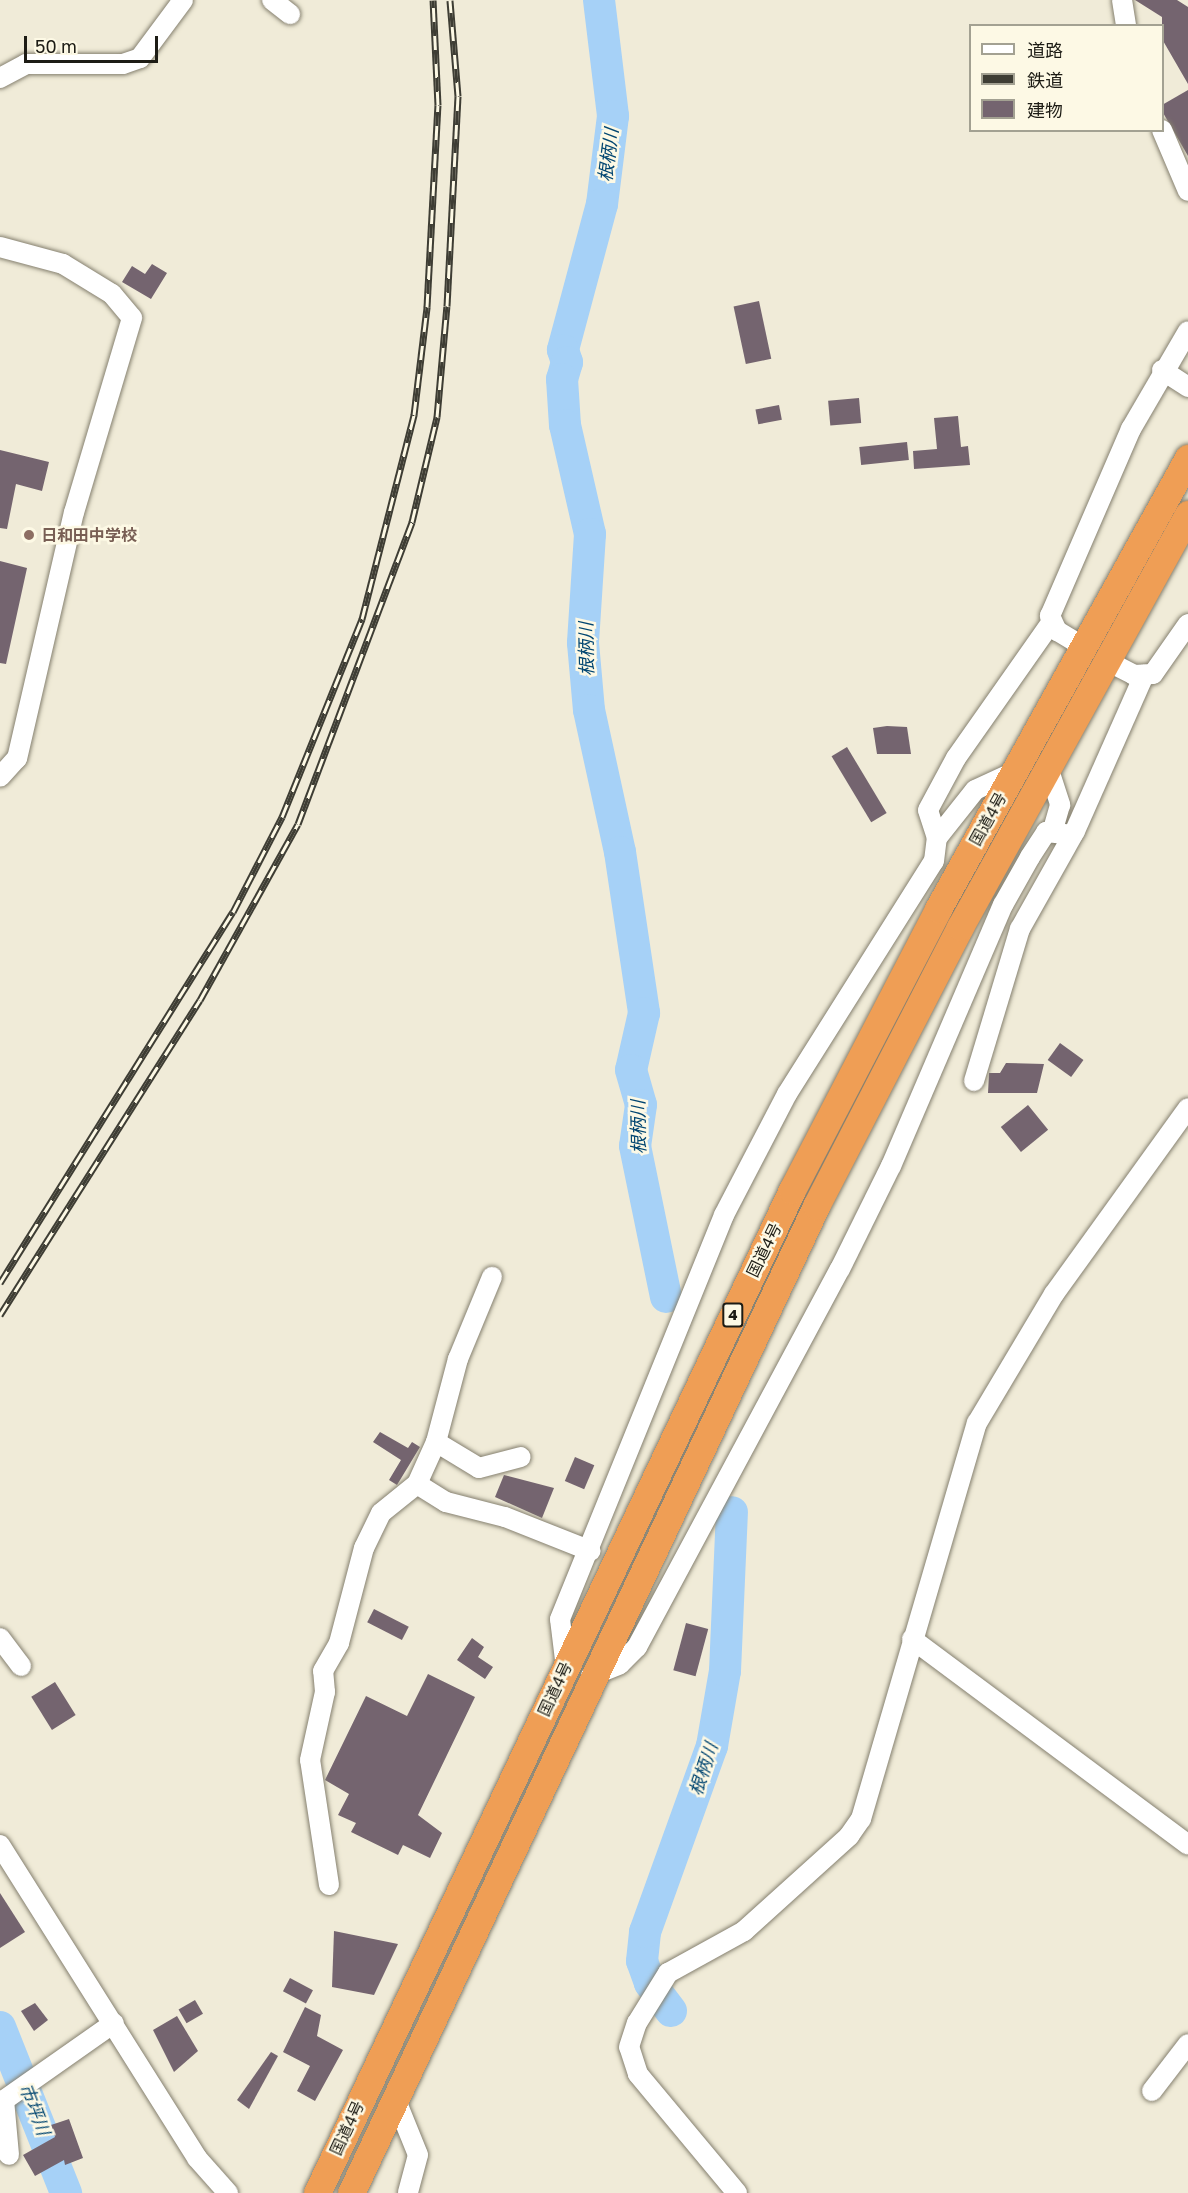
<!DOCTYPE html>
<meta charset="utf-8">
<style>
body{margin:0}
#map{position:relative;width:1188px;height:2193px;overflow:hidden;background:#f0ebd8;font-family:"Golos Text","Noto Sans JP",sans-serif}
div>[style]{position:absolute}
.river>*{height:32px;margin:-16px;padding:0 16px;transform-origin:16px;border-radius:16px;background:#a6d1f7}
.building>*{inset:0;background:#74646f;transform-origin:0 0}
.roads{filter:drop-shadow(0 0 2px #85806f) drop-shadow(0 0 2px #85806f)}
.minor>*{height:20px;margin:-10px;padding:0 10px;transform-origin:10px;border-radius:10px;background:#fff}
.highway>*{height:27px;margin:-13.5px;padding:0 13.5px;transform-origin:13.5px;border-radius:13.5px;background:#ef9e55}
.rail>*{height:7px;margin-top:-3.5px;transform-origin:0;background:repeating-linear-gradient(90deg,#fdf9e5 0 14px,#3e3d34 0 28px);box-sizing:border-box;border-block:2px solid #3e3d34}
.dots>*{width:16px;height:16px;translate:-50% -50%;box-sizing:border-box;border:3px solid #fdf9e5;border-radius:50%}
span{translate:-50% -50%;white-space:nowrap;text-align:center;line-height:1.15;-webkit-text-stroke:5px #fdf9e5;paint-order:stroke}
.shield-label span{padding:2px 4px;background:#fdf9e5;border:2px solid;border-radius:4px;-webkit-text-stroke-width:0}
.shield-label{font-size:15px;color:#1d1c15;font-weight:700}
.education-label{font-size:16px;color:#785e54;font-weight:700}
.left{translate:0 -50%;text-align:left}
.street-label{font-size:16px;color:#1d1c15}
.water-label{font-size:18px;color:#024671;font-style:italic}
.legend{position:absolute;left:969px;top:24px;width:195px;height:108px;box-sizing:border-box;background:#fdf9e5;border:2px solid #a3a192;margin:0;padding:8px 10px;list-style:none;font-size:18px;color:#1d1c15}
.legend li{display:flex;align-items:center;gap:12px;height:30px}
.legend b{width:30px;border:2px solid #a3a192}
.scale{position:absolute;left:24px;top:36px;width:134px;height:27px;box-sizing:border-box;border:3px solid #1d1c15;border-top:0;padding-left:8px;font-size:18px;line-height:21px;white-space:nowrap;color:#1d1c15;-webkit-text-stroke:4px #fdf9e5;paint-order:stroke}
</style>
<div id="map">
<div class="river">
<i style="left:599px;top:0;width:117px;rotate:83.1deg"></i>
<i style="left:613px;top:116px;width:89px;rotate:97.1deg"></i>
<i style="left:602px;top:204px;width:151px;rotate:105deg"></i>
<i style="left:563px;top:350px;width:13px;rotate:72deg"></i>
<i style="left:567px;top:362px;width:18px;rotate:106deg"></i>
<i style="left:562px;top:379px;width:46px;rotate:86.3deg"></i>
<i style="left:565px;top:425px;width:112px;rotate:77.1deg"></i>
<i style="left:590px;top:534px;width:109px;rotate:93.7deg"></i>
<i style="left:583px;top:643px;width:67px;rotate:84.9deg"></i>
<i style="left:589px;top:710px;width:145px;rotate:77.7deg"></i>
<i style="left:620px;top:852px;width:163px;rotate:81.5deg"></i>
<i style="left:644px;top:1013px;width:58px;rotate:102.8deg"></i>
<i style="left:631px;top:1070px;width:36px;rotate:74deg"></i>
<i style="left:641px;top:1105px;width:41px;rotate:98.3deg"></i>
<i style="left:635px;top:1146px;width:154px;rotate:78.4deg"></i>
<i style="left:671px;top:2011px;width:35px;rotate:-127deg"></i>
<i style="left:650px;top:1983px;width:23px;rotate:-110deg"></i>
<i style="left:642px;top:1961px;width:29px;rotate:-84deg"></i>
<i style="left:645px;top:1932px;width:198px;rotate:-70.2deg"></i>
<i style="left:712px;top:1746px;width:76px;rotate:-80.2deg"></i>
<i style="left:725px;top:1671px;width:159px;rotate:-87.5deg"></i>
<i style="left:0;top:2027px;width:179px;rotate:68.3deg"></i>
</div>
<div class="building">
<i style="clip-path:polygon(1135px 0,1177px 0,1188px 7px,1188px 84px,1162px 39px,1162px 17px)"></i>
<i style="clip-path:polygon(1188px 90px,1188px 156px,1162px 111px,1162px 105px)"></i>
<i style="clip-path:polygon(152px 264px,167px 273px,151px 299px,122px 282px,132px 266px,145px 274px)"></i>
<i style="left:759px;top:301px;width:59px;height:26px;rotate:78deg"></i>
<i style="left:859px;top:398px;width:25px;height:31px;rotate:85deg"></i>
<i style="left:779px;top:405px;width:15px;height:24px;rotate:79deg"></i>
<i style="clip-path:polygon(958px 416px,961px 447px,968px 446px,970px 465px,914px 469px,913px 451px,937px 449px,934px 418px)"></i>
<i style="left:907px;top:442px;width:18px;height:48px;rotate:84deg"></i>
<i style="clip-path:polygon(0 450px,49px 462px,42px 491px,16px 484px,7px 529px,0 528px)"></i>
<i style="clip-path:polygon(0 561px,27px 568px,6px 664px,0 663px)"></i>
<i style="clip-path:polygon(887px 726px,907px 727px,911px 754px,877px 754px,873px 728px)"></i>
<i style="left:847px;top:747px;width:77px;height:18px;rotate:59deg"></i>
<i style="left:1060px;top:1043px;width:29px;height:21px;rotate:36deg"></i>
<i style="clip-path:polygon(1006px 1063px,1044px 1064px,1037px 1093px,988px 1093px,989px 1073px,1000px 1073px)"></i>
<i style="left:1028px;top:1105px;width:32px;height:35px;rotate:51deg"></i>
<i style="clip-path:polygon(380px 1432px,408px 1448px,412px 1442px,420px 1447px,397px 1485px,389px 1480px,401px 1460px,373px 1442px)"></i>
<i style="left:575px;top:1457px;width:21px;height:26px;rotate:23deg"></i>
<i style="clip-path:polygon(504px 1475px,554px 1488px,542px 1518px,495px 1497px)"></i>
<i style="left:374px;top:1609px;width:39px;height:15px;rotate:27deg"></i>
<i style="left:686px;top:1623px;width:23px;height:49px;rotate:15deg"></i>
<i style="clip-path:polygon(472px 1638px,484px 1647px,478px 1657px,493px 1667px,485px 1679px,457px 1660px)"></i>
<i style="clip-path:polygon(428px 1674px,475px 1697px,418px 1815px,442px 1833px,430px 1858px,403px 1845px,398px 1855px,351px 1832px,356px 1823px,338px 1815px,349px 1794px,325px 1780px,366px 1696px,407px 1716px)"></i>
<i style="left:55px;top:1682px;width:39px;height:28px;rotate:58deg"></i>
<i style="clip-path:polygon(0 1893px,25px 1932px,0 1948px)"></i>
<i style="clip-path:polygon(334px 1931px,398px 1944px,374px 1995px,332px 1987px)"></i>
<i style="left:290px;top:1978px;width:26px;height:15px;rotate:28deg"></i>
<i style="left:195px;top:2000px;width:16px;height:19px;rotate:60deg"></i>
<i style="clip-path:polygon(35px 2003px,48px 2020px,34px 2031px,21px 2011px)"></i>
<i style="clip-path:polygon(305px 2007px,321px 2015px,317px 2036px,343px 2050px,315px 2101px,297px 2091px,310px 2066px,283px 2052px)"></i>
<i style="clip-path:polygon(177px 2016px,198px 2051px,174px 2072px,153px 2030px)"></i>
<i style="clip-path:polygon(271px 2052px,278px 2056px,249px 2109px,237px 2100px)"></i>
<i style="clip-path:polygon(69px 2119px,83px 2158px,65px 2165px,64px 2160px,35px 2176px,23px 2155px,55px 2137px,51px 2125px)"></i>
</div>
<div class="roads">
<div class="minor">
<i style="left:272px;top:0;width:23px;rotate:38deg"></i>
<i style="left:1122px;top:0;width:26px;rotate:81deg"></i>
<i style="left:0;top:78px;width:30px;rotate:-28deg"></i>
<i style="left:26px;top:64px;width:97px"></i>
<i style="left:123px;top:64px;width:18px;rotate:-19deg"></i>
<i style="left:140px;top:58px;width:72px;rotate:-53.4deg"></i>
<i style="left:1162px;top:130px;width:66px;rotate:66.9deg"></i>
<i style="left:0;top:247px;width:65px;rotate:15.1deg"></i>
<i style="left:63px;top:264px;width:57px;rotate:31.5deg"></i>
<i style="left:112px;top:294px;width:31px;rotate:50deg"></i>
<i style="left:132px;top:318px;width:202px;rotate:106.6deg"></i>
<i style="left:74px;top:512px;width:253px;rotate:103deg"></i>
<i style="left:17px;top:758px;width:25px;rotate:132deg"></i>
<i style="left:1162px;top:370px;width:31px;rotate:33deg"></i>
<i style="left:1084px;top:647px;width:31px;rotate:-149deg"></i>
<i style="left:1057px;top:631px;width:17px;rotate:-115deg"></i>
<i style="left:1050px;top:616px;width:204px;rotate:-66.6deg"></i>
<i style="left:1131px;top:429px;width:113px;rotate:-59.8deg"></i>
<i style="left:1107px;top:661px;width:30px;rotate:27deg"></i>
<i style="left:1134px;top:675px;width:19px;rotate:-3deg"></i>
<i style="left:1153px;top:674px;width:61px;rotate:-55deg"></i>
<i style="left:1048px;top:767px;width:40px;rotate:72deg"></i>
<i style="left:1060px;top:805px;width:26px;rotate:106deg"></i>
<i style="left:937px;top:838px;width:61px;rotate:-51.6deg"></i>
<i style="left:975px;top:790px;width:43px;rotate:-24.8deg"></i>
<i style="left:974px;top:1081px;width:159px;rotate:-73.2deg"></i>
<i style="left:1020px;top:929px;width:112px;rotate:-60.7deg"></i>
<i style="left:1075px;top:831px;width:171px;rotate:-66.1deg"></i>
<i style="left:436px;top:1442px;width:50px;rotate:31.2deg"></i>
<i style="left:479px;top:1468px;width:43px;rotate:-14.7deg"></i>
<i style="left:417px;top:1484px;width:34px;rotate:32deg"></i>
<i style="left:446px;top:1502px;width:61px;rotate:14.3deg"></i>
<i style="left:505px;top:1517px;width:92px;rotate:21.6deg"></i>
<i style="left:0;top:1638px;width:35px;rotate:53deg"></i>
<i style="left:912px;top:1639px;width:344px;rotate:36.7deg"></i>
<i style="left:566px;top:1668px;width:49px;rotate:-97deg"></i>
<i style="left:560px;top:1619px;width:436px;rotate:-67.9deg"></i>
<i style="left:724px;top:1215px;width:136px;rotate:-62.5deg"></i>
<i style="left:787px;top:1094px;width:275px;rotate:-57.8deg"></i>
<i style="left:934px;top:861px;width:23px;rotate:-83deg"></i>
<i style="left:937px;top:838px;width:29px;rotate:-108deg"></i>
<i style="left:928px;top:810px;width:59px;rotate:-61.7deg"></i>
<i style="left:956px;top:758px;width:165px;rotate:-54.9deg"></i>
<i style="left:591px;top:1676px;width:31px;rotate:-22deg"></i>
<i style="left:620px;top:1664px;width:24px;rotate:-45deg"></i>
<i style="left:637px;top:1647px;width:429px;rotate:-61.8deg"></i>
<i style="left:840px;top:1269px;width:115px;rotate:-63.7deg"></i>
<i style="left:891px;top:1166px;width:284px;rotate:-66.8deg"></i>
<i style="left:1003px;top:905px;width:55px;rotate:-60.6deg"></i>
<i style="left:1030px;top:857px;width:30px;rotate:-57deg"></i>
<i style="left:1046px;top:832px;width:27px;rotate:6deg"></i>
<i style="left:0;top:1845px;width:370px;rotate:57.8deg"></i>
<i style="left:197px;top:2158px;width:47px;rotate:48.5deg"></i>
<i style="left:329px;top:1885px;width:126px;rotate:-98.6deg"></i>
<i style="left:310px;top:1760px;width:70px;rotate:-77.6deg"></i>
<i style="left:325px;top:1692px;width:21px;rotate:-95deg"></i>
<i style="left:323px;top:1671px;width:32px;rotate:-60deg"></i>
<i style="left:339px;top:1643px;width:98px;rotate:-75.3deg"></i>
<i style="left:364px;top:1548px;width:39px;rotate:-64deg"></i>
<i style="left:381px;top:1513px;width:46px;rotate:-38.9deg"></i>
<i style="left:417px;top:1484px;width:46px;rotate:-65.7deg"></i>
<i style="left:436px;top:1442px;width:86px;rotate:-75.2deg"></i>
<i style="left:458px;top:1359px;width:89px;rotate:-67.5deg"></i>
<i style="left:1152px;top:2091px;width:59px;rotate:-52.5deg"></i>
<i style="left:395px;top:2098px;width:61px;rotate:68deg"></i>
<i style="left:418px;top:2155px;width:39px;rotate:105deg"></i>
<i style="left:4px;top:2100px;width:55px;rotate:84.8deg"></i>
<i style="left:0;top:2103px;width:139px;rotate:-35.1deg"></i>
<i style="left:737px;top:2193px;width:155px;rotate:-129.8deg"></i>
<i style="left:638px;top:2074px;width:28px;rotate:-108deg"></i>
<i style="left:629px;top:2047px;width:25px;rotate:-72deg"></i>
<i style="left:637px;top:2023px;width:59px;rotate:-58.2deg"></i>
<i style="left:668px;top:1973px;width:87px;rotate:-28.9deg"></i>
<i style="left:744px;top:1931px;width:142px;rotate:-42.1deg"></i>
<i style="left:849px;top:1836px;width:21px;rotate:-55deg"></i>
<i style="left:861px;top:1819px;width:413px;rotate:-73.7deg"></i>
<i style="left:977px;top:1423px;width:150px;rotate:-59.2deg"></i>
<i style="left:1054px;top:1294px;width:229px;rotate:-54.2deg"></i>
</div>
<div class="highway">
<i style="left:317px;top:2193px;width:1110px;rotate:-64.66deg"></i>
<i style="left:792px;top:1190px;width:317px;rotate:-62.5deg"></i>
<i style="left:938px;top:909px;width:516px;rotate:-61deg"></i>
<i style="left:351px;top:2193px;width:1091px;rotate:-64.77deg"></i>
<i style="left:816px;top:1206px;width:314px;rotate:-62.7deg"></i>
<i style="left:960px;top:927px;width:472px;rotate:-61.1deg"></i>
</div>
</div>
<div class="rail">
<i style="left:0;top:1283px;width:438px;rotate:-57.9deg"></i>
<i style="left:233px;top:912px;width:107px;rotate:-62.7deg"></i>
<i style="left:282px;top:817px;width:214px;rotate:-68deg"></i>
<i style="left:362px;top:619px;width:211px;rotate:-75.7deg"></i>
<i style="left:414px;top:415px;width:109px;rotate:-83.1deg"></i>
<i style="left:427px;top:307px;width:202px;rotate:-86.9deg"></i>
<i style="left:438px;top:105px;width:105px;rotate:-92.7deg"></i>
<i style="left:0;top:1315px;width:373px;rotate:-57.6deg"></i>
<i style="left:200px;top:1000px;width:201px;rotate:-60.9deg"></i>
<i style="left:298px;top:824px;width:323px;rotate:-69.3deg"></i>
<i style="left:412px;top:522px;width:108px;rotate:-76.6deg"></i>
<i style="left:437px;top:417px;width:111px;rotate:-84.9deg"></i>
<i style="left:447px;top:306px;width:210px;rotate:-87deg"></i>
<i style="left:458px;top:96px;width:96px;rotate:-94.8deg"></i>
</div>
<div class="dots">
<i style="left:29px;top:535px;background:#8d6e63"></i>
</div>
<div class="shield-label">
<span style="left:733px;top:1315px">4</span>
</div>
<div class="education-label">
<span class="left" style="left:41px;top:535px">日和田中学校</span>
</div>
<div class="street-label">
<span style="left:988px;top:819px;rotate:-61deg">国道4号</span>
<span style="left:764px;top:1250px;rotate:-64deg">国道4号</span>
<span style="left:555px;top:1689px;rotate:-65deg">国道4号</span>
<span style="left:347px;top:2128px;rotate:-65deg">国道4号</span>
</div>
<div class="water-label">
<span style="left:608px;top:155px;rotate:-83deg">根柄川</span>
<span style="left:586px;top:649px;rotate:-91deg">根柄川</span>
<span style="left:638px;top:1127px;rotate:-91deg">根柄川</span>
<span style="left:703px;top:1769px;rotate:-72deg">根柄川</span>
<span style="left:35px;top:2109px;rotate:69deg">市坪川</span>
</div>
<ul class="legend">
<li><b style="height:8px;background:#fff"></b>道路</li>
<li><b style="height:8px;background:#3e3d34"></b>鉄道</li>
<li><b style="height:16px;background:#74646f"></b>建物</li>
</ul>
<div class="scale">50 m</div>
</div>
